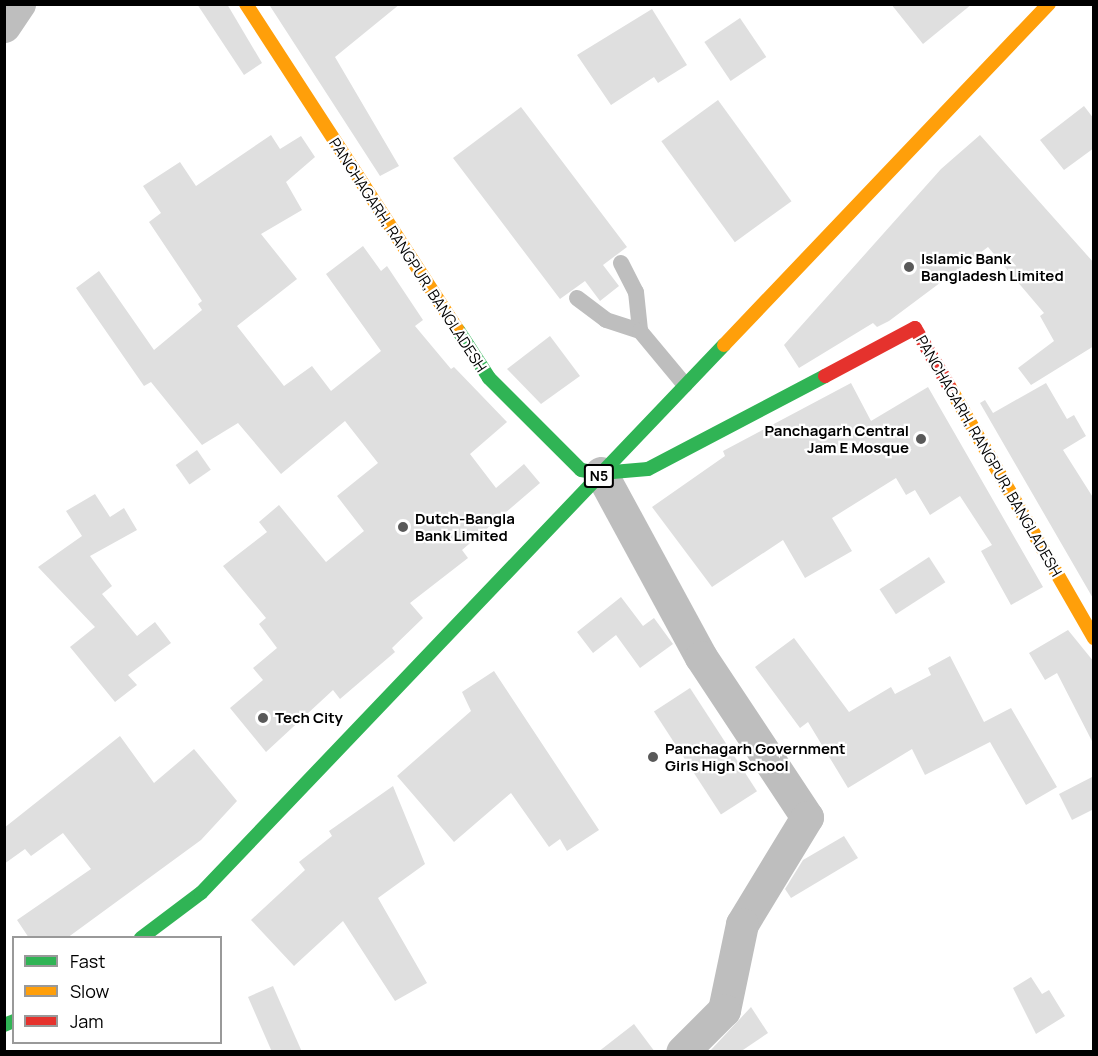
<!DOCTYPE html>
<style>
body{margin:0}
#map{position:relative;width:1098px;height:1056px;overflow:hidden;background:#fff;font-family:Manrope,sans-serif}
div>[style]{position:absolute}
.building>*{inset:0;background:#dfdfdf;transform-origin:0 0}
.lane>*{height:16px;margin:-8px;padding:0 8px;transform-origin:8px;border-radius:8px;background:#bebebe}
.street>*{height:33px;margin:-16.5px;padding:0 16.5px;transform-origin:16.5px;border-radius:16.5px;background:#bebebe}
.fast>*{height:14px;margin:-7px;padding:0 7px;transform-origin:7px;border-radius:7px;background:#30b455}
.slow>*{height:14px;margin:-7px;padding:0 7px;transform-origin:7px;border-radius:7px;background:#ff9f0a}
.jam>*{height:14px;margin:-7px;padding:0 7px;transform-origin:7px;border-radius:7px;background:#e5322d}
.dots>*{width:16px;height:16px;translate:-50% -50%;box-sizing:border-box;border:3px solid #fff;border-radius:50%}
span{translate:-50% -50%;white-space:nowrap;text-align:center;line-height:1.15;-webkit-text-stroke:4.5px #fff;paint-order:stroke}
.shield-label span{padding:2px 4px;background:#fff;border:2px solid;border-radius:4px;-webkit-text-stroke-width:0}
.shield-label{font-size:14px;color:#000;font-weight:700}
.street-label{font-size:15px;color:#000}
.poi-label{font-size:15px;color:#000;font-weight:700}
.left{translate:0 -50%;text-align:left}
.right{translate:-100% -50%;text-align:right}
.frame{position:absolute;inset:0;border:6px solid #000;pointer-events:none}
.legend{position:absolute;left:12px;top:936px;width:210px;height:108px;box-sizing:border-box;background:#fff;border:2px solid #999;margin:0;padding:8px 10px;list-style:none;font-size:18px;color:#000}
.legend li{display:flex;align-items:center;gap:12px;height:30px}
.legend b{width:30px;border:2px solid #999}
</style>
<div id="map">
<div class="building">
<i style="clip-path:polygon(197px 4px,227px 4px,262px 63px,244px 75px)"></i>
<i style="clip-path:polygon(400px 4px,335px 57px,399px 166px,380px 176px,270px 6px)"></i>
<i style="clip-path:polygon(891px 4px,972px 4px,923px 44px)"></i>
<i style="clip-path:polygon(652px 9px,687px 65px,658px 83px,654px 77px,611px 105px,577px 55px)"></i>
<i style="left:740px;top:18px;width:47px;height:43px;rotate:56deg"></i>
<i style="left:718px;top:100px;width:125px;height:70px;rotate:54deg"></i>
<i style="clip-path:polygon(1084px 106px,1094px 119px,1094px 148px,1064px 170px,1040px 140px)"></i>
<i style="clip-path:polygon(521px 107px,627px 247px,603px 265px,619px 286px,600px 301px,585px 281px,560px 299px,453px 158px)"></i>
<i style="clip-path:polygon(271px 135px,280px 149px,301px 136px,315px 157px,286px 182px,302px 210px,261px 234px,297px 279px,237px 326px,284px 386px,312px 366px,331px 391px,381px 351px,326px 274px,363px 246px,381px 271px,387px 266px,423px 320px,415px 326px,451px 369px,454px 367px,507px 422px,470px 454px,496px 488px,524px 464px,540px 483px,462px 550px,468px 558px,410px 603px,423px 618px,392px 648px,395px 652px,340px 699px,333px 690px,266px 752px,230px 708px,263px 680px,253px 668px,277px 648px,259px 624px,266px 618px,223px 566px,267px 532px,259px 522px,279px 505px,326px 562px,364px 531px,337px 496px,378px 463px,345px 421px,281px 474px,238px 423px,202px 445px,151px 382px,144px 386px,76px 288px,99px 271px,154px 350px,202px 310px,198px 304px,202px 301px,149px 222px,161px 213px,143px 186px,180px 162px,196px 186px)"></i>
<i style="clip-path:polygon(980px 135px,1094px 263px,1094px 346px,1031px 385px,1018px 368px,1054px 341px,1040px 316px,1044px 313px,988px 247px,889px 321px,877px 327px,873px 323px,799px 368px,784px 345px,941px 169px)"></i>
<i style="clip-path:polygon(550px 336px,580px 376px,541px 404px,507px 369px)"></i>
<i style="clip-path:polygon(851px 383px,871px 421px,928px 387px,1043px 587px,1011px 605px,981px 551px,992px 545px,960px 496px,930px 515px,915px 490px,906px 495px,896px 478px,832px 518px,852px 551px,805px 578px,783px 540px,712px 587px,652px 507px,725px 456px,723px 451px)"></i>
<i style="clip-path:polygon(1046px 383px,1067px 419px,1074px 415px,1086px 436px,1063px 450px,1094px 499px,1094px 600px,980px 403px,985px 400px,993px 413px)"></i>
<i style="left:197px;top:450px;width:24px;height:26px;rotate:55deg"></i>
<i style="clip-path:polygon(95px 494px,110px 517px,124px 508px,137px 530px,90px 556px,112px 586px,102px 594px,137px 636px,155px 622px,171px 643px,128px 675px,137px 685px,115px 702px,70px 647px,95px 627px,38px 567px,82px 536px,66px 511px)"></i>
<i style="left:929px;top:557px;width:30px;height:59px;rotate:57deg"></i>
<i style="clip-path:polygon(621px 597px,643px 626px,654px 618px,673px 644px,640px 668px,616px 635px,593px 653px,577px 632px)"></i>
<i style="clip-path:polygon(1068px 630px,1094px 662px,1094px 745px,1057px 673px,1045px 680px,1029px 653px)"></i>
<i style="clip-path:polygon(794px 638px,849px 712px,891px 687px,895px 694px,931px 675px,928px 668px,950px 656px,984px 722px,1011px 708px,1057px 787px,1026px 805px,990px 742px,925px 775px,912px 749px,848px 788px,808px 722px,800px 728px,755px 667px)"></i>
<i style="clip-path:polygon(494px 671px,599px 830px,567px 851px,560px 839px,549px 847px,511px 793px,454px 842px,397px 776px,471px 711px,462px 692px)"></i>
<i style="left:690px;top:688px;width:123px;height:43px;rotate:57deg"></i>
<i style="clip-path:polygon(120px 736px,154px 783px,194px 749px,237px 801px,201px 840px,67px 938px,29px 938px,17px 920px,91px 869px,63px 833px,31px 856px,25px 849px,4px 864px,4px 828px)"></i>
<i style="clip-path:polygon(1094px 776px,1094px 809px,1072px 820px,1059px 794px)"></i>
<i style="clip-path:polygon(393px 786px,425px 864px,378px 898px,427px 983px,395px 1001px,343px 921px,294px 966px,251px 920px,305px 870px,299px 862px,332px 836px,329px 831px)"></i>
<i style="clip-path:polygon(844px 836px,858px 858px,791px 898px,785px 889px,803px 860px)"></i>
<i style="clip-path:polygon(1031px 977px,1042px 994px,1049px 990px,1065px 1016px,1036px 1034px,1013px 988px)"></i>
<i style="clip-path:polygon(273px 986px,302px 1052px,272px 1052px,248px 997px)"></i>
<i style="clip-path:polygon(751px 1007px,768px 1033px,740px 1052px,709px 1052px)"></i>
<i style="clip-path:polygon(634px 1024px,655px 1052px,598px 1052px)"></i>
</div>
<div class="lane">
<i style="left:621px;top:263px;width:33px;rotate:63deg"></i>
<i style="left:636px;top:292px;width:39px;rotate:84deg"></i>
<i style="left:577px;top:298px;width:36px;rotate:37deg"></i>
<i style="left:606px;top:320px;width:36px;rotate:18deg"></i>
<i style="left:640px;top:331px;width:70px;rotate:50.2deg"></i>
</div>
<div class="street">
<i style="left:4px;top:26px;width:27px;rotate:-56deg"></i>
<i style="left:601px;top:473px;width:209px;rotate:61.5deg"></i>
<i style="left:701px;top:657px;width:192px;rotate:56.5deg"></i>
<i style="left:807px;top:817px;width:125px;rotate:121.3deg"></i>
<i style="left:742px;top:924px;width:88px;rotate:101.8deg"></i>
<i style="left:724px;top:1010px;width:59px;rotate:135deg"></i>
</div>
<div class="fast">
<i style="left:458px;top:330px;width:57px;rotate:57.1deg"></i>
<i style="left:489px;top:378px;width:130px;rotate:45deg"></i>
<i style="left:581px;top:470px;width:20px;rotate:9deg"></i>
<i style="left:601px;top:473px;width:47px;rotate:-4.9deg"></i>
<i style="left:648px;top:469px;width:200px;rotate:-27.7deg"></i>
<i style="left:141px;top:938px;width:75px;rotate:-36.9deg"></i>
<i style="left:201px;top:893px;width:758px;rotate:-46.34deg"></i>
<i style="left:4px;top:1025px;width:11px;rotate:-22deg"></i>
</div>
<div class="slow">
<i style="left:246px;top:4px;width:389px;rotate:57deg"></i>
<i style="left:724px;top:345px;width:471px;rotate:-46.4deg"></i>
<i style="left:949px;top:386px;width:291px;rotate:60.1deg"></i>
</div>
<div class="jam">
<i style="left:825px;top:376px;width:102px;rotate:-28.1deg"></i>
<i style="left:915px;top:328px;width:67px;rotate:59.6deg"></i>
</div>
<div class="dots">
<i style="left:909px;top:267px;background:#595959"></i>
<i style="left:921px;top:439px;background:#595959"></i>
<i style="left:403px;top:527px;background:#595959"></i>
<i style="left:263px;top:718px;background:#595959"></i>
<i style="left:653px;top:757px;background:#595959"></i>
</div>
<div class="shield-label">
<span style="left:599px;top:476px">N5</span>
</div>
<div class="street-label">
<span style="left:408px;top:255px;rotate:57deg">PANCHAGARH, RANGPUR, BANGLADESH</span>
<span style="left:989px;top:456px;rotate:60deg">PANCHAGARH, RANGPUR, BANGLADESH</span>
</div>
<div class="poi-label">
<span class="left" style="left:921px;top:267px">Islamic Bank<br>Bangladesh Limited</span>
<span class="right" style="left:909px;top:439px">Panchagarh Central<br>Jam E Mosque</span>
<span class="left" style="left:415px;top:527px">Dutch-Bangla<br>Bank Limited</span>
<span class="left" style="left:275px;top:718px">Tech City</span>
<span class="left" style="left:665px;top:757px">Panchagarh Government<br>Girls High School</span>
</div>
<div class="frame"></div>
<ul class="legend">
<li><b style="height:8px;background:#30b455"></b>Fast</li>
<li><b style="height:8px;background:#ff9f0a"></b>Slow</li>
<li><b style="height:8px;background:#e5322d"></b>Jam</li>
</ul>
</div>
